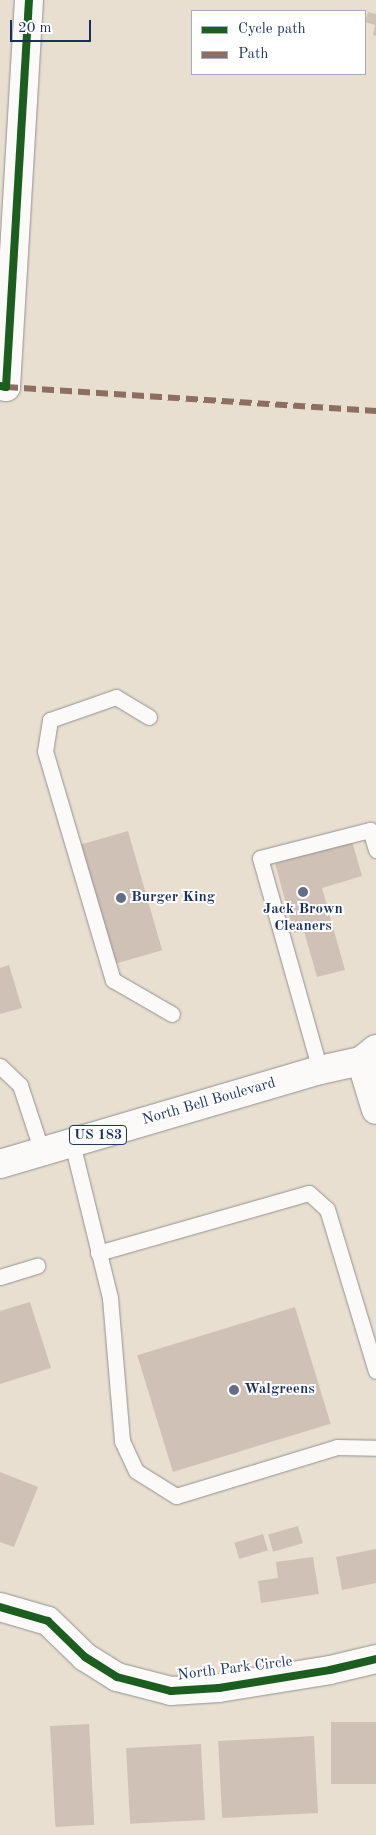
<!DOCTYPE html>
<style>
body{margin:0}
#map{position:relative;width:376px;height:1835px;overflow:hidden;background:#e8dfd0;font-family:"Old Standard TT",serif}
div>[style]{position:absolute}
.building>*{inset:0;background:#d0c1b7;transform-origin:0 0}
.roads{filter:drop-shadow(0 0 1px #929191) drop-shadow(0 0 1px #929191)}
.service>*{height:15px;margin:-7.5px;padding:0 7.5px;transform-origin:7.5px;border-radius:7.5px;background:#fcfaf8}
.minor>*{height:28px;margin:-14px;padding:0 14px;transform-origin:14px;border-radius:14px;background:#fcfaf8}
.tertiary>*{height:28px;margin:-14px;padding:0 14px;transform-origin:14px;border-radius:14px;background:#fcfaf8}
.primary>*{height:28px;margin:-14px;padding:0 14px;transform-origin:14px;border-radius:14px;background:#fcfaf8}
.quiet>*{height:6px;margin-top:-3px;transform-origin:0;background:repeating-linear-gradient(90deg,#8d6e63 0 12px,transparent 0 18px)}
.cycleway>*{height:8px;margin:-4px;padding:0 4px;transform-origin:4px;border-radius:4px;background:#1b5e20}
.dots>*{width:14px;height:14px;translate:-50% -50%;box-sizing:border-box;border:2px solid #fff;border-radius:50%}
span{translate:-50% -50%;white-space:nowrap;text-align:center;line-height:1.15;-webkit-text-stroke:4px #fff;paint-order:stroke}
.shield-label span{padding:1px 4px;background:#fff;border:1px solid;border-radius:4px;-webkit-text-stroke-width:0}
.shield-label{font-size:14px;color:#1b2f5e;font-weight:700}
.poi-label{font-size:15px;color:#1b2f5e;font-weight:700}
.left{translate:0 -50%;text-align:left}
.street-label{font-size:15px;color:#1b2f5e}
.legend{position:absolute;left:191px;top:10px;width:175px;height:65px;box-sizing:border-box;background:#fff;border:1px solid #a4acbf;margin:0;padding:6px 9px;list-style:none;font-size:15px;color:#1b2f5e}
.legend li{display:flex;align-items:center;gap:10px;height:25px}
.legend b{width:25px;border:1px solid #a4acbf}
.scale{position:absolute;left:10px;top:20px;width:81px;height:22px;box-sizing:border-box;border:2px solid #1b2f5e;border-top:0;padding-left:6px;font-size:15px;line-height:18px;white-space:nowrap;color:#1b2f5e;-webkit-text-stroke:4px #fff;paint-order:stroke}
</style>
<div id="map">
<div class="building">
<i style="clip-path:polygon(368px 12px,376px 14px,376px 36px,373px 35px,375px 25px,365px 22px)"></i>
<i style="left:128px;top:831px;width:124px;height:50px;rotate:74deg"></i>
<i style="clip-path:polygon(352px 841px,362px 876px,322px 888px,345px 970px,317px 977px,304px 931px,294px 933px,275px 863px)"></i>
<i style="clip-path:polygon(9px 965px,22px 1008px,0 1014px,0 968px)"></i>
<i style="clip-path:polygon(30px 1302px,51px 1368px,0 1384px,0 1311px)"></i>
<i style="left:295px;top:1307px;width:122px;height:165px;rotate:73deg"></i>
<i style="clip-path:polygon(0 1472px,38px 1487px,14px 1547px,0 1542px)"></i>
<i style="left:298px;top:1526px;width:18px;height:31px;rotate:74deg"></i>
<i style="left:263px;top:1534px;width:17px;height:30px;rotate:73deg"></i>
<i style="clip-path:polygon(376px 1549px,376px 1583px,342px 1590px,336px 1557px)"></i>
<i style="clip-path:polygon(313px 1557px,319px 1594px,261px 1603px,258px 1581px,278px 1578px,276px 1562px)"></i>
<i style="left:376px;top:1722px;width:62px;height:45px;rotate:90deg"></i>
<i style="left:89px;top:1724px;width:101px;height:39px;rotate:87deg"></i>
<i style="left:314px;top:1736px;width:77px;height:96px;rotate:87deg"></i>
<i style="left:201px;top:1744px;width:76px;height:75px;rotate:87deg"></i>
</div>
<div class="roads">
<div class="service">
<i style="left:149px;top:717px;width:39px;rotate:-149deg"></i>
<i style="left:116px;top:697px;width:70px;rotate:160.8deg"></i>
<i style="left:50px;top:720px;width:31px;rotate:99deg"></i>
<i style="left:45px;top:751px;width:239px;rotate:73.5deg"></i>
<i style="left:113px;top:980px;width:68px;rotate:30deg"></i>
<i style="left:0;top:1066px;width:28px;rotate:44deg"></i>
<i style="left:20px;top:1085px;width:71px;rotate:71.8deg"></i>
<i style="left:320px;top:1070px;width:220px;rotate:-105.8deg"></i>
<i style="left:260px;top:858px;width:114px;rotate:-14.3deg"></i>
<i style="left:370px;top:830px;width:21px;rotate:73deg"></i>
<i style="left:72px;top:1143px;width:160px;rotate:76.2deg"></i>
<i style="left:110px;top:1298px;width:144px;rotate:85.2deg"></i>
<i style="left:122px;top:1441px;width:33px;rotate:65deg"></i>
<i style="left:136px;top:1471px;width:47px;rotate:32deg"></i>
<i style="left:176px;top:1496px;width:168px;rotate:-16.9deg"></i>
<i style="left:337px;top:1447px;width:39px;rotate:1deg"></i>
<i style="left:98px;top:1253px;width:219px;rotate:-15.9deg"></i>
<i style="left:309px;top:1193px;width:24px;rotate:42deg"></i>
<i style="left:327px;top:1209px;width:169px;rotate:73.2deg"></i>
<i style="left:0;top:1277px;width:39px;rotate:-17deg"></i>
</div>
<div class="minor">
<i style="left:0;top:386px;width:6px;rotate:9deg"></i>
<i style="left:6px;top:387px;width:388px;rotate:-86.6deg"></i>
<i style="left:0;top:1607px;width:50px;rotate:16.3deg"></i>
<i style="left:48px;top:1621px;width:52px;rotate:44.2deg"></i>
<i style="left:85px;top:1657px;width:38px;rotate:32deg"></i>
<i style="left:117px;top:1677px;width:56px;rotate:14.5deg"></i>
<i style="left:171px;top:1691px;width:48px;rotate:-3.6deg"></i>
<i style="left:219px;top:1688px;width:112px;rotate:-9.2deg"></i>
<i style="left:330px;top:1670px;width:47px;rotate:-13.4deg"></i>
</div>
<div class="tertiary">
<i style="left:361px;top:1061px;width:51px;rotate:73deg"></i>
</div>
<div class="primary">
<i style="left:0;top:1164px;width:334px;rotate:-16.4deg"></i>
<i style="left:320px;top:1070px;width:42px;rotate:-12.4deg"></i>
<i style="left:361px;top:1061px;width:19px;rotate:-39deg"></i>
</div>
</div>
<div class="quiet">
<i style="left:6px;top:387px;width:371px;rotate:3.7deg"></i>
</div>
<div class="cycleway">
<i style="left:0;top:386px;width:6px;rotate:9deg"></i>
<i style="left:6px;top:387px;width:388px;rotate:-86.6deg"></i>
<i style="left:0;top:1607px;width:50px;rotate:16.3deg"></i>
<i style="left:48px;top:1621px;width:52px;rotate:44.2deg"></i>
<i style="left:85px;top:1657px;width:38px;rotate:32deg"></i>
<i style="left:117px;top:1677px;width:56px;rotate:14.5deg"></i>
<i style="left:171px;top:1691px;width:48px;rotate:-3.6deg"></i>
<i style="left:219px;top:1688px;width:112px;rotate:-9.2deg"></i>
<i style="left:330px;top:1670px;width:47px;rotate:-13.4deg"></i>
</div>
<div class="dots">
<i style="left:303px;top:892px;background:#636d86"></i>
<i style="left:121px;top:898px;background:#636d86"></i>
<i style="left:234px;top:1390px;background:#636d86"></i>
</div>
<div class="shield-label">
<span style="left:98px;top:1135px">US 183</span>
</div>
<div class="poi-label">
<span class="left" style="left:131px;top:898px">Burger King</span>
<span style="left:303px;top:918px">Jack Brown<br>Cleaners</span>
<span class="left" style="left:244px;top:1390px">Walgreens</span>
</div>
<div class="street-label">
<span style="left:209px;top:1102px;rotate:-16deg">North Bell Boulevard</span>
<span style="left:235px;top:1669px;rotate:-7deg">North Park Circle</span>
</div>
<ul class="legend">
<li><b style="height:6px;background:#1b5e20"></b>Cycle path</li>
<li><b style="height:6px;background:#8d6e63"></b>Path</li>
</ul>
<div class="scale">20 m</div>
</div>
